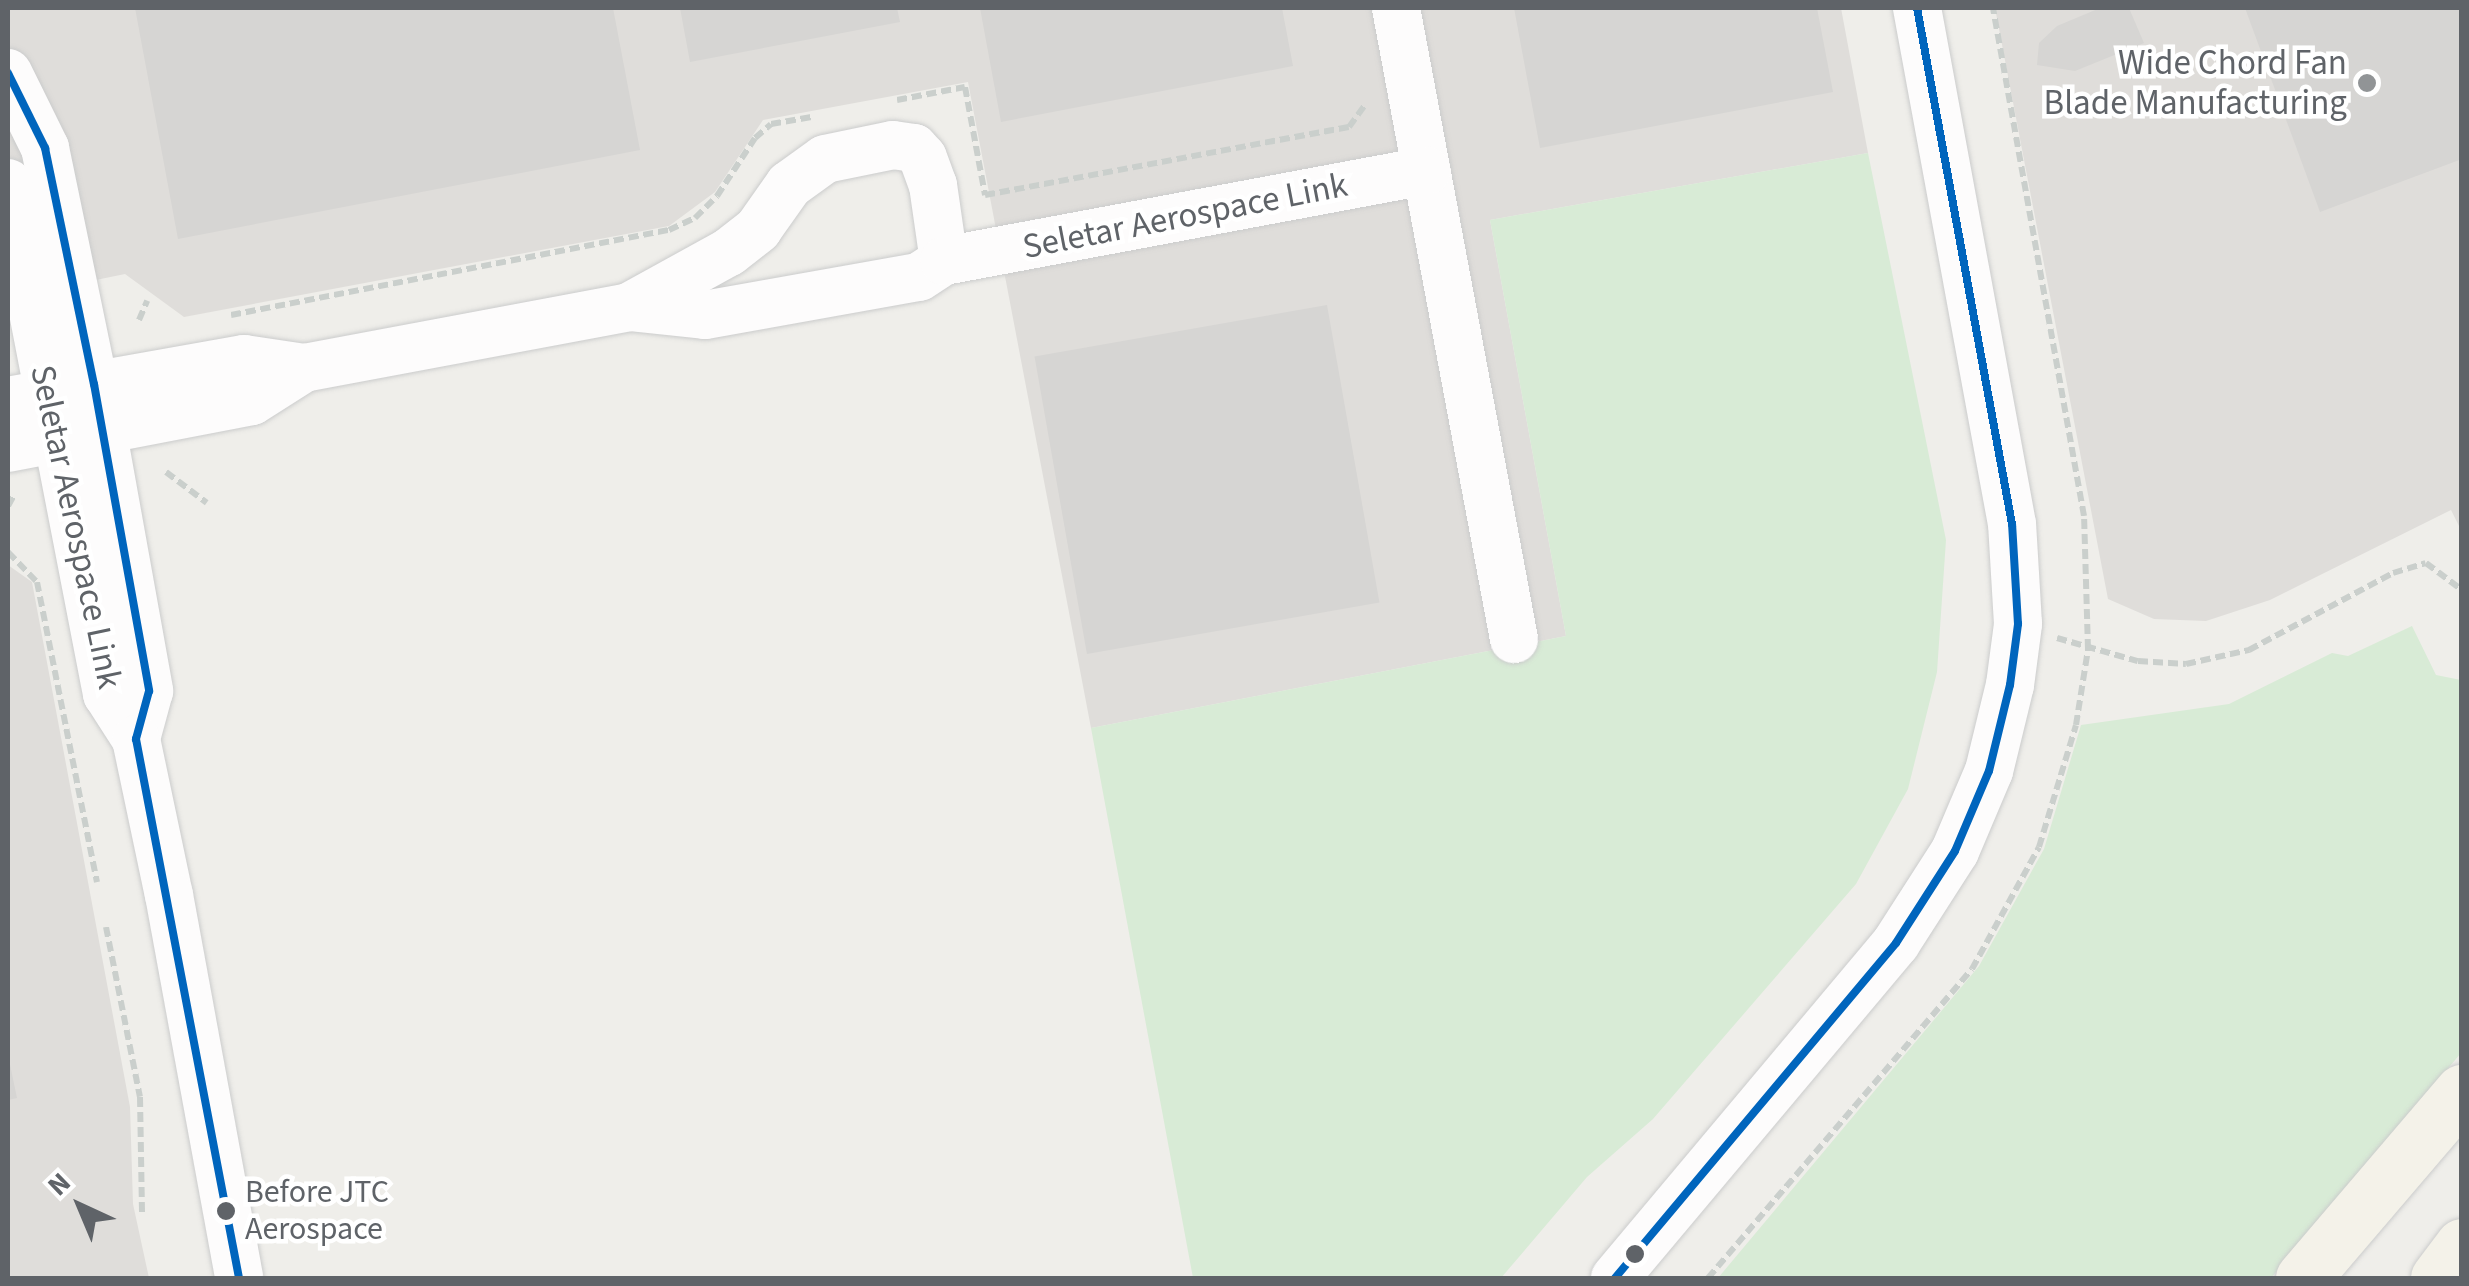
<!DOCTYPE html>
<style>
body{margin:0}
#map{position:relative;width:2469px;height:1286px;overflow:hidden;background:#efeeea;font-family:"Source Sans 3",sans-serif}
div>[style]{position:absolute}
.industrial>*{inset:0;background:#dfddda}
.green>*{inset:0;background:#d8ebd6}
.building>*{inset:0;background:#d6d5d3;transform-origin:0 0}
.path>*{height:6px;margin-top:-3px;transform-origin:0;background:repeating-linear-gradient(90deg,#cacfcc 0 10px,transparent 0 15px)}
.roads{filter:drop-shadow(0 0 2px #cbcccc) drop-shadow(0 0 2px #cbcccc)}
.minor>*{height:48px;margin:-24px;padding:0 24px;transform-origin:24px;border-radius:24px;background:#fdfcfc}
.major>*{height:55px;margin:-27.5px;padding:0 27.5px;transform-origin:27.5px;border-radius:27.5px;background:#f4f2e9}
.bus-1>*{height:8px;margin:-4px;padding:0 4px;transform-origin:4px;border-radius:4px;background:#0065bd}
.dots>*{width:28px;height:28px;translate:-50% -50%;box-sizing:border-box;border:5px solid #fff;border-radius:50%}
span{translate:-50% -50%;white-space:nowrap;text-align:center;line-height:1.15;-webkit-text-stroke:9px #fff;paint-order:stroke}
.bus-label{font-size:32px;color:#5f6368}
.left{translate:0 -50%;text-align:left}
.poi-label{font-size:35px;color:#5f6368}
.right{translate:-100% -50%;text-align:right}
.street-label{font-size:35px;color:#5f6368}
.frame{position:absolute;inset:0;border:10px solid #5f6368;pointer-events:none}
.north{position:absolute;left:30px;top:1156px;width:100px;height:100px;-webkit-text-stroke:8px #fff;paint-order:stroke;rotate:316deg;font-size:28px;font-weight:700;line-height:40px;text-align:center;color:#5f6368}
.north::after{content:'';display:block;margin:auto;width:35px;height:45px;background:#5f6368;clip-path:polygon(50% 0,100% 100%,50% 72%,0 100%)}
</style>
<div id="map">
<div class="industrial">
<i style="clip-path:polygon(8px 8px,1841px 8px,1868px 153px,1490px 220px,1566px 636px,1091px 728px,968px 82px,763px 120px,715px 192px,669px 226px,184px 317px,125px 274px,8px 298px)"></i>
<i style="clip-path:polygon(1995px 8px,2461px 8px,2461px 530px,2451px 510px,2270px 600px,2206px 621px,2154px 619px,2108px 599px)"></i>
<i style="clip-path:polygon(8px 565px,32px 582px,130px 1107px,133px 1204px,149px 1278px,8px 1278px)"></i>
</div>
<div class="green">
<i style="clip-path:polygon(1868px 153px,1946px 540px,1937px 672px,1908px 789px,1856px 884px,1653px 1119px,1587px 1177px,1501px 1278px,1193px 1278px,1091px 728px,1566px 636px,1490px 220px)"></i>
<i style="clip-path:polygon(2412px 626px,2436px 675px,2461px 680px,2461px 1053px,2271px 1278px,1718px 1278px,1979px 966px,2044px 849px,2081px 725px,2229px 704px,2332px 653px,2348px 656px)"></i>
</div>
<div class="building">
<i style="clip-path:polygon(135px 8px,613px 8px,640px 150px,178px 239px)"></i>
<i style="clip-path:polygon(680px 8px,897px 8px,900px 22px,690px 62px)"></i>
<i style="clip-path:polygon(980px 8px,1282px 8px,1293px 66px,1001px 122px)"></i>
<i style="clip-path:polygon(1514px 8px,1817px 8px,1833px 92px,1540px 148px)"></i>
<i style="clip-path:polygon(2100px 8px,2129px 8px,2144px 43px,2075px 71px,2037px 65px,2039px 43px,2057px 26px)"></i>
<i style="clip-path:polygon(2245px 8px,2462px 8px,2462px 159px,2320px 212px)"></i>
<i style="left:1327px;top:305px;width:302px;height:297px;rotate:80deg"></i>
<i style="clip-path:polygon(8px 1055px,17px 1098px,8px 1100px)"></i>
</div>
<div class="path">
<i style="left:897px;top:100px;width:69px;rotate:-10.8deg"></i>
<i style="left:965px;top:87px;width:110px;rotate:79.5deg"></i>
<i style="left:985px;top:195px;width:370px;rotate:-10.6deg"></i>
<i style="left:1349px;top:127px;width:29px;rotate:-54deg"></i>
<i style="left:231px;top:315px;width:446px;rotate:-11deg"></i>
<i style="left:669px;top:230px;width:29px;rotate:-25deg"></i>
<i style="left:695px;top:218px;width:31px;rotate:-45deg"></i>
<i style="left:717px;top:196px;width:69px;rotate:-56.8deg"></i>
<i style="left:755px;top:138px;width:21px;rotate:-41deg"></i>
<i style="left:771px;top:124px;width:41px;rotate:-9.9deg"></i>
<i style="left:139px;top:320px;width:21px;rotate:-67deg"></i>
<i style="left:166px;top:472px;width:51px;rotate:37.1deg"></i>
<i style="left:8px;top:506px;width:13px;rotate:-61deg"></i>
<i style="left:8px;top:552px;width:42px;rotate:46deg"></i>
<i style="left:37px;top:582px;width:306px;rotate:78.7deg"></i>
<i style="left:2057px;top:638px;width:84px;rotate:15.9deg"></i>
<i style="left:2138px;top:661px;width:48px;rotate:3.6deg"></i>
<i style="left:2186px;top:664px;width:65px;rotate:-12.5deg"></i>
<i style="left:2249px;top:650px;width:163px;rotate:-28.1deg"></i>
<i style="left:2393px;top:573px;width:34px;rotate:-17deg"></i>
<i style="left:2426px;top:563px;width:45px;rotate:36.9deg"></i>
<i style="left:106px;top:927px;width:173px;rotate:78.7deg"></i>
<i style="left:140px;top:1097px;width:116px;rotate:89deg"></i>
<i style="left:1708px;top:1278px;width:406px;rotate:-49.5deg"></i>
<i style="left:1972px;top:969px;width:139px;rotate:-61.2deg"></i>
<i style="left:2039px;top:847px;width:127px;rotate:-73.1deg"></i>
<i style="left:2076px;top:725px;width:77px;rotate:-81deg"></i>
<i style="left:2088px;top:649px;width:133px;rotate:-91.7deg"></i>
<i style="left:2084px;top:516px;width:516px;rotate:-100.16deg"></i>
</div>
<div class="roads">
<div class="minor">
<i style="left:1396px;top:8px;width:642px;rotate:79.41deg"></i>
<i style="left:8px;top:73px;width:84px;rotate:63.7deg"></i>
<i style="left:45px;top:148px;width:241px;rotate:78.3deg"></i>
<i style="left:94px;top:384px;width:312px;rotate:79.8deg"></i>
<i style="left:149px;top:691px;width:50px;rotate:105.2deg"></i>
<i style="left:8px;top:183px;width:521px;rotate:79.04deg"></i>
<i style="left:107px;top:694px;width:54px;rotate:57.2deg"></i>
<i style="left:136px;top:739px;width:159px;rotate:78.1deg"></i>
<i style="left:169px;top:895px;width:389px;rotate:79.6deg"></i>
<i style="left:629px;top:307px;width:114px;rotate:-28.8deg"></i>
<i style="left:729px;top:252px;width:37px;rotate:-38deg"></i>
<i style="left:758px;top:229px;width:54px;rotate:-54.8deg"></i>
<i style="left:789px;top:185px;width:44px;rotate:-35.8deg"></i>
<i style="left:825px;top:159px;width:69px;rotate:-11.6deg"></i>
<i style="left:893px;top:145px;width:21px;rotate:8deg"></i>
<i style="left:914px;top:148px;width:13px;rotate:48deg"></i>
<i style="left:923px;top:158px;width:29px;rotate:70deg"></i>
<i style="left:933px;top:185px;width:77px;rotate:81.8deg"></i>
<i style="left:8px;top:401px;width:240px;rotate:-10.1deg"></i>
<i style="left:244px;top:359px;width:61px;rotate:8.5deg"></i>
<i style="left:304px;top:368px;width:331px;rotate:-10.6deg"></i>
<i style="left:629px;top:307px;width:76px;rotate:6deg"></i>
<i style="left:705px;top:315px;width:217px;rotate:-10.1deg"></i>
<i style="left:919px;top:277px;width:30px;rotate:-33deg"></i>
<i style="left:944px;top:261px;width:491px;rotate:-10.6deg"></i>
<i style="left:8px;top:448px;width:248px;rotate:-10.9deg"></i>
<i style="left:252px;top:401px;width:62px;rotate:-32.4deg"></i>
<i style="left:1615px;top:1278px;width:437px;rotate:-50deg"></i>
<i style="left:1896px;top:943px;width:109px;rotate:-57.3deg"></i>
<i style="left:1955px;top:851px;width:87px;rotate:-67deg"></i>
<i style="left:1989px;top:771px;width:89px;rotate:-76.3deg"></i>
<i style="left:2010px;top:685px;width:62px;rotate:-82.5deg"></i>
<i style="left:2018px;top:624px;width:100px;rotate:-93.4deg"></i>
<i style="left:2012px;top:524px;width:525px;rotate:-100.43deg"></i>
</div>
<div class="major">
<i style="left:2303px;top:1278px;width:245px;rotate:-49.5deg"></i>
<i style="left:2438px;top:1278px;width:40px;rotate:-53deg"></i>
</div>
</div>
<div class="bus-1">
<i style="left:8px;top:73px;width:84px;rotate:63.7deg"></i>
<i style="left:45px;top:148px;width:241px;rotate:78.3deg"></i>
<i style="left:94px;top:384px;width:312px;rotate:79.8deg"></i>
<i style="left:149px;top:691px;width:50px;rotate:105.2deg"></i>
<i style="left:136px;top:739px;width:549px;rotate:79.18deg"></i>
<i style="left:1615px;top:1278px;width:437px;rotate:-50deg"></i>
<i style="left:1896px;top:943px;width:109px;rotate:-57.3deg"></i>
<i style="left:1955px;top:851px;width:87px;rotate:-67deg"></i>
<i style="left:1989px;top:771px;width:89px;rotate:-76.3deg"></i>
<i style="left:2010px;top:685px;width:62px;rotate:-82.5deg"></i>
<i style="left:2018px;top:624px;width:100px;rotate:-93.4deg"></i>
<i style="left:2012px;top:524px;width:525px;rotate:-100.43deg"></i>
</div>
<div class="dots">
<i style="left:2367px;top:83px;background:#919496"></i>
<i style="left:226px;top:1211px;background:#5f6368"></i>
<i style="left:1635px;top:1254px;background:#5f6368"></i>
</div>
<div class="bus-label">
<span class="left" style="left:245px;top:1211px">Before JTC<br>Aerospace</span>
</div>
<div class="poi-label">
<span class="right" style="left:2347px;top:83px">Wide Chord Fan<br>Blade Manufacturing</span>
</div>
<div class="street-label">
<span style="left:1185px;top:216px;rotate:-11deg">Seletar Aerospace Link</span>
<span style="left:76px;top:527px;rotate:78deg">Seletar Aerospace Link</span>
</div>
<div class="frame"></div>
<div class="north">N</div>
</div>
